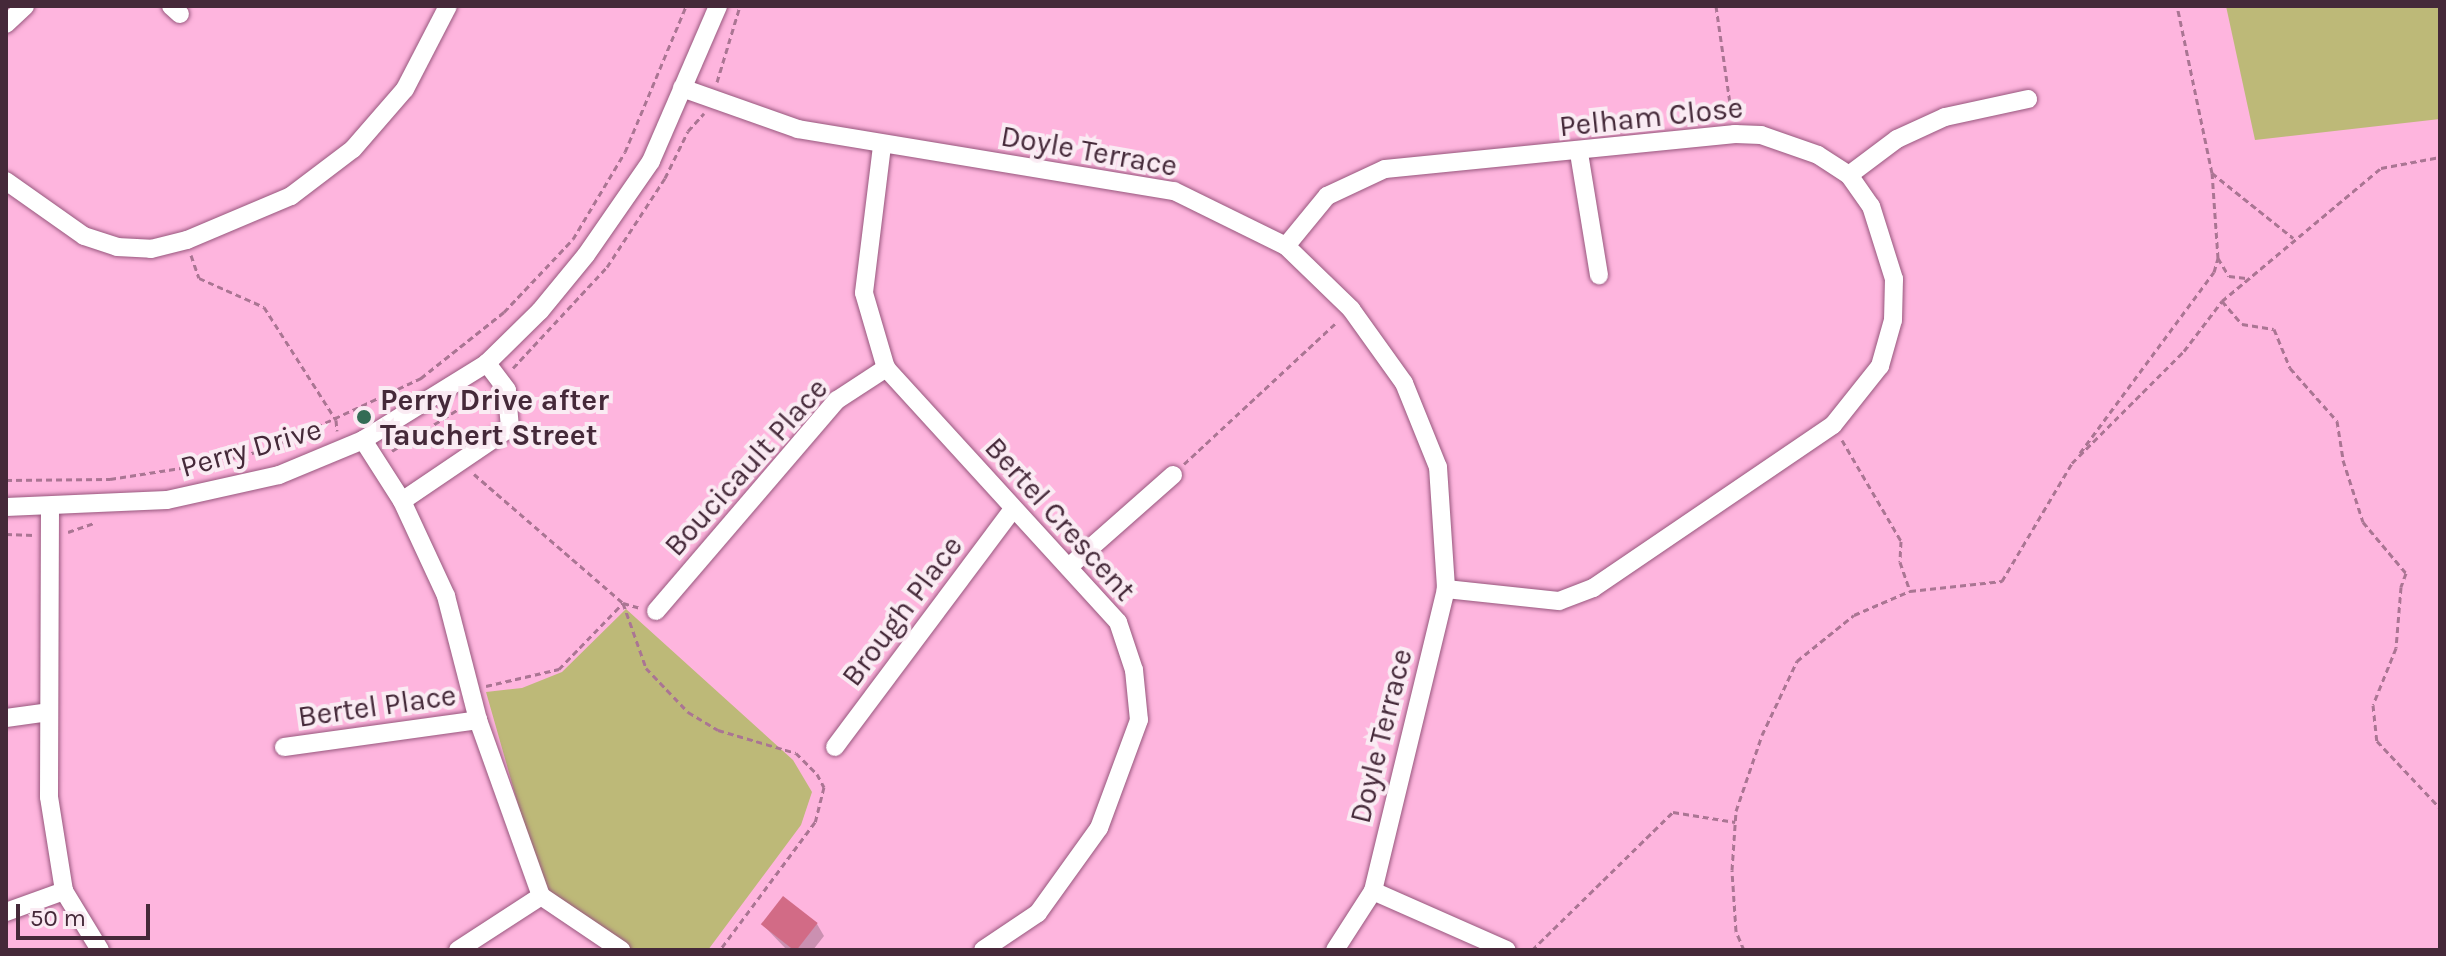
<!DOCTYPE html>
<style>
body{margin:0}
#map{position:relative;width:2446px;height:956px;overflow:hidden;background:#feb5de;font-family:Karla,sans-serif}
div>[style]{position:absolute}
.green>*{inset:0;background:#bdb978}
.shadow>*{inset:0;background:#0003}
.building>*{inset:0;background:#d26b86;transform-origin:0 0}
.path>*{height:3px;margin-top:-1.5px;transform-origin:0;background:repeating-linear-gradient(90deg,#aa7593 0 6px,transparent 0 10px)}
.roads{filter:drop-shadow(0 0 2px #97577d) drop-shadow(0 0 2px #97577d)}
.minor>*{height:18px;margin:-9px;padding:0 9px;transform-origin:9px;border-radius:9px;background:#fff}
.dots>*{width:22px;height:22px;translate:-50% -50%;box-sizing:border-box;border:4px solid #faebf3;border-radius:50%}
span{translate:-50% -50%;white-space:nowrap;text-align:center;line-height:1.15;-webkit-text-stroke:8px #faebf3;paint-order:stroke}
.street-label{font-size:30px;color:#452939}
.poi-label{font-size:30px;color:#452939;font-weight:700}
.left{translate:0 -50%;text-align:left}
.frame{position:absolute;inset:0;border:8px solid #452939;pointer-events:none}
.scale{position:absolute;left:16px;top:904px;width:134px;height:36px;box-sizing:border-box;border:4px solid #452939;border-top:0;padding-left:10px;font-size:24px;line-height:28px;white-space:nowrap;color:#452939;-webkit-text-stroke:6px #faebf3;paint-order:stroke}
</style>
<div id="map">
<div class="green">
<i style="clip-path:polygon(2226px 6px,2440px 6px,2440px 119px,2255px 140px)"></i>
<i style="clip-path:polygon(626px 609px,793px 760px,812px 792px,801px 825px,708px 950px,631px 950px,543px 892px,486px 692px,522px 688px,562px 672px)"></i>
</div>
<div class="shadow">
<i style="clip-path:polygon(817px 924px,824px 936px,813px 950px,787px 950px,764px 926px)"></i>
</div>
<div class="building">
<i style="left:783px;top:896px;width:44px;height:36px;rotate:38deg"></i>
</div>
<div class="path">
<i style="left:1716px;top:6px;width:112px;rotate:81.8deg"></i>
<i style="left:717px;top:82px;width:79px;rotate:-73.2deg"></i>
<i style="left:2212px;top:173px;width:104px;rotate:38.7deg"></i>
<i style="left:191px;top:255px;width:24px;rotate:71deg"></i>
<i style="left:199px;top:278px;width:71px;rotate:24deg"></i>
<i style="left:264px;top:307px;width:134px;rotate:57.5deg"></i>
<i style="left:336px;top:420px;width:11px;rotate:85deg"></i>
<i style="left:2218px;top:258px;width:21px;rotate:59deg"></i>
<i style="left:2229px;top:276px;width:17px;rotate:7deg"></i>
<i style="left:2222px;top:301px;width:30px;rotate:49deg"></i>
<i style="left:2242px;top:324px;width:32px;rotate:9deg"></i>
<i style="left:2274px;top:329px;width:42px;rotate:67.7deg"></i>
<i style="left:2290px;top:368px;width:71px;rotate:48.4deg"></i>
<i style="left:2337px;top:421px;width:39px;rotate:81deg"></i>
<i style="left:2343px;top:460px;width:65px;rotate:72.1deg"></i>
<i style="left:2363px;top:522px;width:67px;rotate:49.9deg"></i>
<i style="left:2406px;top:573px;width:15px;rotate:110deg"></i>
<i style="left:2401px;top:587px;width:61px;rotate:94.7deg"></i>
<i style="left:2396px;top:648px;width:61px;rotate:112deg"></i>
<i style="left:2373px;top:705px;width:36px;rotate:84deg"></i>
<i style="left:2377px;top:741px;width:92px;rotate:46.8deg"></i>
<i style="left:513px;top:368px;width:138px;rotate:-47.1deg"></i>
<i style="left:607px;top:267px;width:106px;rotate:-56.9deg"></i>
<i style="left:665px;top:178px;width:52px;rotate:-63.9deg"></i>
<i style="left:688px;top:131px;width:24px;rotate:-48deg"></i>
<i style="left:1842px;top:440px;width:117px;rotate:59.7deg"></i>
<i style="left:1901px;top:541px;width:21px;rotate:93deg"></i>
<i style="left:1900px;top:562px;width:31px;rotate:71deg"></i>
<i style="left:392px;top:451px;width:112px;rotate:-32.3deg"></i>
<i style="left:2080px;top:453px;width:225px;rotate:-53.5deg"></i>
<i style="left:2214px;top:272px;width:15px;rotate:-74deg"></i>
<i style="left:2218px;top:258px;width:85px;rotate:-94deg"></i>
<i style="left:2212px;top:173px;width:171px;rotate:-101.8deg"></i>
<i style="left:1184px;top:464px;width:209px;rotate:-42.9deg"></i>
<i style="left:474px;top:474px;width:197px;rotate:40.9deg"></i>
<i style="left:623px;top:603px;width:69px;rotate:70.5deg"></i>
<i style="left:646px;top:668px;width:61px;rotate:46.3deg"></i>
<i style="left:688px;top:712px;width:35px;rotate:31deg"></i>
<i style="left:718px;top:730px;width:81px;rotate:16.4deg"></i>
<i style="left:796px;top:753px;width:30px;rotate:45deg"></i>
<i style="left:817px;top:774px;width:15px;rotate:62deg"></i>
<i style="left:824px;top:787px;width:36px;rotate:104deg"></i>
<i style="left:815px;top:822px;width:159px;rotate:126.6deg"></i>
<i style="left:6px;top:480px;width:104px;rotate:-0.6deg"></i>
<i style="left:110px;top:479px;width:104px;rotate:-8.8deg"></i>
<i style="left:213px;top:463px;width:60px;rotate:-14.5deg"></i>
<i style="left:271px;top:448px;width:166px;rotate:-25deg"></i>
<i style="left:421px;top:378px;width:106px;rotate:-38.5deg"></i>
<i style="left:504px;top:312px;width:100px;rotate:-46.6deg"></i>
<i style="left:573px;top:239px;width:101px;rotate:-59.1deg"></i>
<i style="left:625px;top:152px;width:158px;rotate:-67.3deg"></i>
<i style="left:68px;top:532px;width:28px;rotate:-19deg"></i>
<i style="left:6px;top:534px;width:28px;rotate:2deg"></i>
<i style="left:486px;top:686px;width:75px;rotate:-13.1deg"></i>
<i style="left:559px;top:669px;width:92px;rotate:-45.9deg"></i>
<i style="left:623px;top:603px;width:18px;rotate:16deg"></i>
<i style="left:1532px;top:950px;width:197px;rotate:-44.4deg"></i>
<i style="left:1673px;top:812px;width:63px;rotate:9.2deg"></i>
<i style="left:1744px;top:950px;width:21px;rotate:-113deg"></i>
<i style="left:1736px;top:931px;width:61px;rotate:-93.8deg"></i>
<i style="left:1732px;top:870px;width:59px;rotate:-86.1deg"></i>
<i style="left:1736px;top:811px;width:80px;rotate:-71.1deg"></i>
<i style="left:1762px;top:735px;width:82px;rotate:-64.7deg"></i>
<i style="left:1797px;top:661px;width:73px;rotate:-38.9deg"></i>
<i style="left:1854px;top:615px;width:61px;rotate:-23.2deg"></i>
<i style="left:1910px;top:591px;width:93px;rotate:-6.2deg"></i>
<i style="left:2002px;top:581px;width:137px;rotate:-59.3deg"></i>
<i style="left:2072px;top:463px;width:158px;rotate:-45deg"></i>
<i style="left:2184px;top:351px;width:63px;rotate:-52.8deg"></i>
<i style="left:2222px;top:301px;width:207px;rotate:-39.9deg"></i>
<i style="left:2381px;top:168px;width:60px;rotate:-10.6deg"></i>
</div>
<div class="roads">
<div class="minor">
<i style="left:171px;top:6px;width:12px;rotate:42deg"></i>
<i style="left:6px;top:24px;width:26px;rotate:-43deg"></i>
<i style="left:682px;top:88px;width:123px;rotate:19.5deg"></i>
<i style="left:798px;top:129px;width:381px;rotate:9.4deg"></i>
<i style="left:1174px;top:191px;width:125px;rotate:26.2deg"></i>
<i style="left:1286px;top:246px;width:91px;rotate:44.1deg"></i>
<i style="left:1351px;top:309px;width:91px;rotate:54.4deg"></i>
<i style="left:1404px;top:383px;width:91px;rotate:68deg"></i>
<i style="left:1438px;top:467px;width:122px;rotate:86.2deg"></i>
<i style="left:1446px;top:589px;width:311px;rotate:103.6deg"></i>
<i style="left:1373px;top:891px;width:70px;rotate:122.8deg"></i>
<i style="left:882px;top:146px;width:148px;rotate:97deg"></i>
<i style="left:864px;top:293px;width:78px;rotate:73.7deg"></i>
<i style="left:886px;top:368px;width:344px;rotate:47.6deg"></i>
<i style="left:1118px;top:622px;width:51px;rotate:71.6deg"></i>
<i style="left:1134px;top:670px;width:50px;rotate:84.3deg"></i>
<i style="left:1139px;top:720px;width:115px;rotate:110.3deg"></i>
<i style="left:1099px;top:828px;width:105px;rotate:125.7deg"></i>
<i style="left:1038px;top:913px;width:66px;rotate:146.1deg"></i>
<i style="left:1579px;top:153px;width:124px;rotate:80.7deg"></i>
<i style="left:1849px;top:175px;width:60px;rotate:-36.9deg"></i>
<i style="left:1897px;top:139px;width:53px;rotate:-24.6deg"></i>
<i style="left:1945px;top:117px;width:85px;rotate:-12.2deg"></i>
<i style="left:6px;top:181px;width:95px;rotate:35.2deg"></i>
<i style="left:84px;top:236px;width:35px;rotate:18deg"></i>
<i style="left:117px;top:247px;width:34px;rotate:3deg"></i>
<i style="left:151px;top:249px;width:37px;rotate:-14deg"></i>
<i style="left:187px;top:240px;width:113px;rotate:-22.9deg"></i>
<i style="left:291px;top:196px;width:78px;rotate:-37.2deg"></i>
<i style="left:353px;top:149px;width:79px;rotate:-49.1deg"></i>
<i style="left:405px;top:89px;width:93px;rotate:-62.6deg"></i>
<i style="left:1286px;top:246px;width:65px;rotate:-50.6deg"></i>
<i style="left:1327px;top:196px;width:64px;rotate:-25deg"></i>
<i style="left:1385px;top:169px;width:352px;rotate:-5.7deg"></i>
<i style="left:1735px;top:134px;width:26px;rotate:2deg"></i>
<i style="left:1761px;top:135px;width:60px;rotate:19.3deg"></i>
<i style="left:1818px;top:155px;width:37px;rotate:33deg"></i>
<i style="left:1849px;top:175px;width:38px;rotate:55deg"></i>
<i style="left:1871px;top:206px;width:77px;rotate:72.5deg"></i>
<i style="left:1894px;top:279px;width:41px;rotate:91.4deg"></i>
<i style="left:1893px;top:320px;width:48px;rotate:105.8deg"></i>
<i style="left:1880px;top:366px;width:75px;rotate:128.5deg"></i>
<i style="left:1833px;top:425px;width:290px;rotate:145.8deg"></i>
<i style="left:1593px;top:588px;width:36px;rotate:159deg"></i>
<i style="left:1559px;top:601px;width:114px;rotate:-173.9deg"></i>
<i style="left:363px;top:440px;width:72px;rotate:57.4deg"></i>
<i style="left:402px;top:501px;width:105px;rotate:65.1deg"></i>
<i style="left:446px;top:596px;width:128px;rotate:75.5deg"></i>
<i style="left:478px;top:720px;width:187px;rotate:70.3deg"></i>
<i style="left:541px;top:896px;width:97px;rotate:34deg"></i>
<i style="left:402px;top:501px;width:130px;rotate:-34.1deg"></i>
<i style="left:510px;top:428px;width:38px;rotate:-95deg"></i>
<i style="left:507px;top:390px;width:34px;rotate:-127deg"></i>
<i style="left:6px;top:507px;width:161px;rotate:-2.5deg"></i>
<i style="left:167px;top:500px;width:115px;rotate:-12.6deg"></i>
<i style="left:279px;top:475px;width:91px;rotate:-22.6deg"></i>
<i style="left:363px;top:440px;width:146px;rotate:-31.8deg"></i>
<i style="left:487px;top:363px;width:74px;rotate:-44.5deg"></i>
<i style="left:540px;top:311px;width:72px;rotate:-50.6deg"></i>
<i style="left:586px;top:255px;width:114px;rotate:-55.3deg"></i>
<i style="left:651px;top:161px;width:169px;rotate:-66.6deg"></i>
<i style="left:50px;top:507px;width:290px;rotate:90.2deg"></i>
<i style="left:49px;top:797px;width:95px;rotate:80.9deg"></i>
<i style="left:64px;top:891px;width:69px;rotate:58.6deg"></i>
<i style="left:1071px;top:565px;width:136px;rotate:-41.4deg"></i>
<i style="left:656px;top:611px;width:278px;rotate:-49.4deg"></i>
<i style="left:837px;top:400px;width:59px;rotate:-33.1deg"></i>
<i style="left:6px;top:718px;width:43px;rotate:-7.9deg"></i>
<i style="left:284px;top:747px;width:196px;rotate:-7.9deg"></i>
<i style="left:835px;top:747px;width:297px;rotate:-53.2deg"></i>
<i style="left:1373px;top:891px;width:146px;rotate:23.8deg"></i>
<i style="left:6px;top:912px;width:62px;rotate:-19.9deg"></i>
<i style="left:458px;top:950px;width:99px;rotate:-33deg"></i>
</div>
</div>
<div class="dots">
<i style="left:364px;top:417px;background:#336c55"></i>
</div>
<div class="street-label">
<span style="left:1651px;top:117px;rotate:-6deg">Pelham Close</span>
<span style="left:1089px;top:151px;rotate:10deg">Doyle Terrace</span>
<span style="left:251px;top:448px;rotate:-16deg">Perry Drive</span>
<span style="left:746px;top:467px;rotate:-48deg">Boucicault Place</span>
<span style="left:1060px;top:519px;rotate:48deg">Bertel Crescent</span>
<span style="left:902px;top:611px;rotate:-53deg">Brough Place</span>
<span style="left:377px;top:706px;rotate:-8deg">Bertel Place</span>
<span style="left:1381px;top:736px;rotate:-76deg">Doyle Terrace</span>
</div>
<div class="poi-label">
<span class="left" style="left:380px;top:417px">Perry Drive after<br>Tauchert Street</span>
</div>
<div class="frame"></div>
<div class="scale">50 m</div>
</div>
